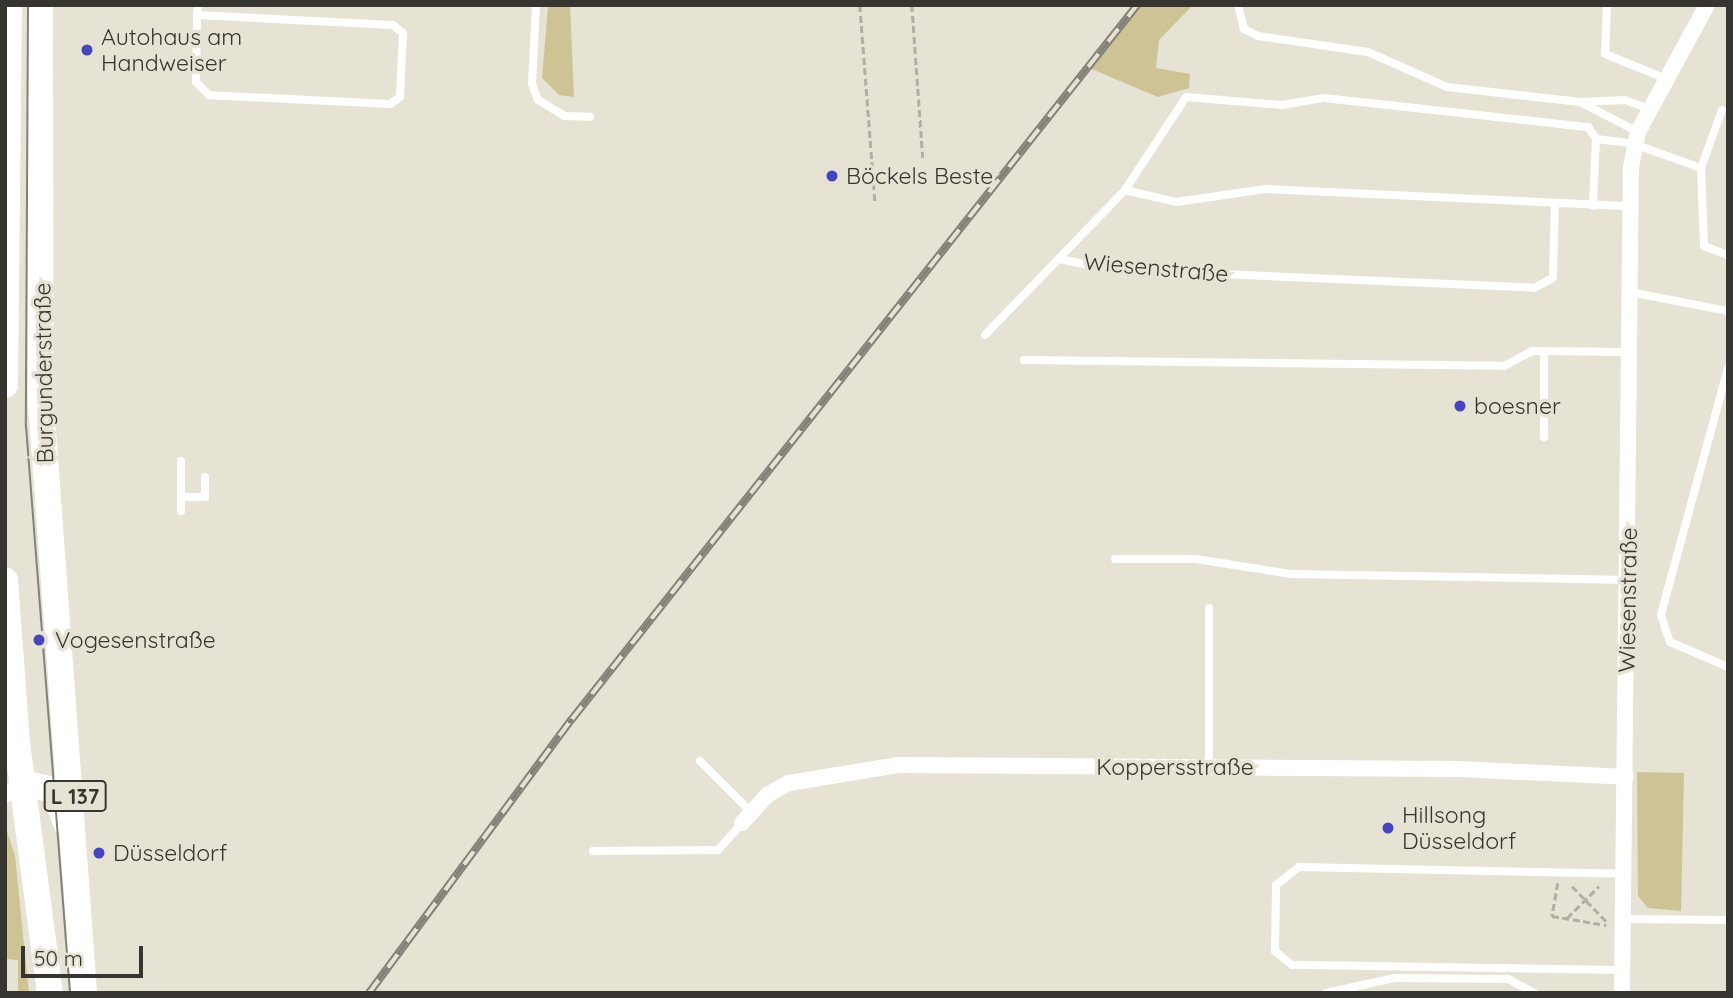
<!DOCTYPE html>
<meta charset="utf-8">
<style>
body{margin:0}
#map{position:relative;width:1733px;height:998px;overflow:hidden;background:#e6e3d5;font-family:Quicksand,sans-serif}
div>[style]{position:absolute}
.green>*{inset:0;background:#cdc395}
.path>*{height:2.5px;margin-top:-1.25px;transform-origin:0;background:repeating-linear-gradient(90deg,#b1aea3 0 7px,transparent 0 10.5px)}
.lane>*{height:8px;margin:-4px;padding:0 4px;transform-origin:4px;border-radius:4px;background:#fff}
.street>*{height:16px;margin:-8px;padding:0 8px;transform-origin:8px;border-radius:8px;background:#fff}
.primary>*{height:26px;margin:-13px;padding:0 13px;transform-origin:13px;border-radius:13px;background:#fff}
.tram>*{height:2px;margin:-1px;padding:0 1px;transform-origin:1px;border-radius:1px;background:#848178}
.rail>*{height:8px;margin-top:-4px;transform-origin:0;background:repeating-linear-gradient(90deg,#e6e3d5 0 16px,#848178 0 32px);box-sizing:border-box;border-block:2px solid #848178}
.dots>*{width:19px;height:19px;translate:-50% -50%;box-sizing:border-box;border:4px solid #e6e3d5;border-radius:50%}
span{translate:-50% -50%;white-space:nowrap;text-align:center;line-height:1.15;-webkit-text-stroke:7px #e6e3d5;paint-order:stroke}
.shield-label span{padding:2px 5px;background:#e6e3d5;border:2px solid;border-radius:5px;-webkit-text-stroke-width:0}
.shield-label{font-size:21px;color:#373530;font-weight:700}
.poi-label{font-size:23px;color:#373530}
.left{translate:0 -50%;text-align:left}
.street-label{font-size:23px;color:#373530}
.frame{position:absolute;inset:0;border:7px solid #373530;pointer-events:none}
.scale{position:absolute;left:21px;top:946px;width:122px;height:32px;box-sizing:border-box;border:4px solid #373530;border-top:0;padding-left:9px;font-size:21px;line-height:24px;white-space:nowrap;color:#373530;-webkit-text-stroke:5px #e6e3d5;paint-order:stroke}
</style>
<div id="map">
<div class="green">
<i style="clip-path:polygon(570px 5px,574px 97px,559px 95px,542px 78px,548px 7px)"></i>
<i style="clip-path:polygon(1138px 5px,1193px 5px,1159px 40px,1156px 68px,1190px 74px,1189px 88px,1158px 97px,1089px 68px)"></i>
<i style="clip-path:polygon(1637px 772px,1684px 773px,1681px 911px,1648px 908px,1638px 896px)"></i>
<i style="clip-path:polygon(5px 825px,15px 856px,29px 993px,18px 993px,18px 960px,6px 959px)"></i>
</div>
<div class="path">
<i style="left:860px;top:5px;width:197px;rotate:85.6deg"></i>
<i style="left:912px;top:5px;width:153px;rotate:85.9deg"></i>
<i style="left:1558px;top:883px;width:34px;rotate:100deg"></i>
<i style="left:1552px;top:916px;width:55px;rotate:9.5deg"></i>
<i style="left:1572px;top:886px;width:49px;rotate:45.8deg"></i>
<i style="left:1567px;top:918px;width:45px;rotate:-45deg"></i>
</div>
<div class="lane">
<i style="left:536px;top:5px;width:79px;rotate:92.9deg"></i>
<i style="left:532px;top:84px;width:17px;rotate:69deg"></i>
<i style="left:538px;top:100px;width:31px;rotate:31deg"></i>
<i style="left:565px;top:116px;width:25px;rotate:2deg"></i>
<i style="left:1238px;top:5px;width:25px;rotate:76deg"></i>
<i style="left:1244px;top:29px;width:16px;rotate:27deg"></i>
<i style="left:1258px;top:36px;width:111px;rotate:8.3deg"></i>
<i style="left:1368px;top:52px;width:86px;rotate:23.9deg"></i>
<i style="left:1447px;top:87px;width:134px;rotate:6.4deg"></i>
<i style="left:1580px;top:102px;width:65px;rotate:27.3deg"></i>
<i style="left:1607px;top:5px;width:49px;rotate:92.3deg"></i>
<i style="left:1605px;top:54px;width:67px;rotate:22deg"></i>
<i style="left:197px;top:15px;width:196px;rotate:2.9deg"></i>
<i style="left:393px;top:25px;width:13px;rotate:39deg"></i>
<i style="left:403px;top:33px;width:64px;rotate:92.7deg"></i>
<i style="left:400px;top:97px;width:12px;rotate:145deg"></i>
<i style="left:390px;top:104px;width:181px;rotate:-177.2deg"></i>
<i style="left:209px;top:95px;width:18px;rotate:-135deg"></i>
<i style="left:196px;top:82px;width:67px;rotate:-89.1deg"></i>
<i style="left:197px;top:15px;width:10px;rotate:-84deg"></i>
<i style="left:1580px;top:102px;width:45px;rotate:-2.5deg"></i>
<i style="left:1625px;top:100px;width:27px;rotate:20deg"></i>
<i style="left:1722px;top:110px;width:62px;rotate:109.9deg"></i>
<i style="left:1701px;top:168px;width:78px;rotate:87.8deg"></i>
<i style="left:1704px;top:246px;width:26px;rotate:21deg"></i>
<i style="left:1596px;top:139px;width:38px;rotate:7deg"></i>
<i style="left:1634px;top:144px;width:71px;rotate:19.7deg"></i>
<i style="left:1125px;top:190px;width:111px;rotate:-56.7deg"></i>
<i style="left:1186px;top:97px;width:96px;rotate:4.8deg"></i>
<i style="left:1282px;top:105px;width:43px;rotate:-9.5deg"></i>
<i style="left:1324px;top:98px;width:266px;rotate:6.3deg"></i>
<i style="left:1588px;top:127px;width:14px;rotate:56deg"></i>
<i style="left:1596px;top:139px;width:67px;rotate:92.6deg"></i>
<i style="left:1060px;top:259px;width:47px;rotate:12.3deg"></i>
<i style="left:1106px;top:269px;width:428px;rotate:2.5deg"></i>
<i style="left:1534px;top:288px;width:21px;rotate:-28deg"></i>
<i style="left:1553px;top:278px;width:74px;rotate:-88.5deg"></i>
<i style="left:1630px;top:292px;width:100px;rotate:11deg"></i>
<i style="left:985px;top:335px;width:202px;rotate:-46deg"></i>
<i style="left:1125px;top:190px;width:52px;rotate:13.2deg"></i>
<i style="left:1176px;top:202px;width:91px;rotate:-8.2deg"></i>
<i style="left:1266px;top:189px;width:365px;rotate:2.7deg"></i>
<i style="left:1024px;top:360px;width:480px;rotate:0.7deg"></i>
<i style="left:1504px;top:366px;width:32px;rotate:-28deg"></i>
<i style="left:1532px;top:351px;width:98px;rotate:0.6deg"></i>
<i style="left:1728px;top:368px;width:256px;rotate:105.2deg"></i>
<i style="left:1661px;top:615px;width:28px;rotate:72deg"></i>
<i style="left:1670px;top:642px;width:63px;rotate:23.3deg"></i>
<i style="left:1544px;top:437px;width:85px;rotate:-90deg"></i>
<i style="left:181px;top:461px;width:50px;rotate:90deg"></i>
<i style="left:181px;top:497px;width:24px"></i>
<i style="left:205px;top:497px;width:20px;rotate:-90deg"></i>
<i style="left:1115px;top:559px;width:81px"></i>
<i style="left:1196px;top:559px;width:96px;rotate:9deg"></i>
<i style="left:1291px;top:574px;width:337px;rotate:1deg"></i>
<i style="left:1209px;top:608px;width:159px;rotate:90deg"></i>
<i style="left:700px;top:761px;width:72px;rotate:45deg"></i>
<i style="left:593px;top:851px;width:125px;rotate:-0.5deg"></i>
<i style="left:718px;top:850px;width:36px;rotate:-48deg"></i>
<i style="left:1624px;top:919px;width:104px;rotate:0.6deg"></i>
<i style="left:1622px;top:970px;width:330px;rotate:-179.1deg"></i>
<i style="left:1292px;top:965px;width:22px;rotate:-141deg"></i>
<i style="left:1275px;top:951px;width:66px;rotate:-89.1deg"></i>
<i style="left:1276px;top:885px;width:29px;rotate:-38deg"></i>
<i style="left:1299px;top:867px;width:325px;rotate:1.2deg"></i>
<i style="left:1326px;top:993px;width:70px;rotate:-12.4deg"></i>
<i style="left:1394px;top:978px;width:114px;rotate:0.5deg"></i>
<i style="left:1508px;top:979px;width:30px;rotate:28deg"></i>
</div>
<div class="street">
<i style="left:5px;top:795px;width:22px;rotate:-34deg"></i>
<i style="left:742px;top:823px;width:38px;rotate:-48deg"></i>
<i style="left:767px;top:795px;width:25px;rotate:-29deg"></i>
<i style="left:789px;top:783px;width:110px;rotate:-9.4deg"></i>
<i style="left:898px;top:765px;width:561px;rotate:0.41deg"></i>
<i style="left:1459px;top:769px;width:167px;rotate:2.7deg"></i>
<i style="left:1622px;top:993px;width:826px;rotate:-89.38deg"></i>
<i style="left:1631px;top:167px;width:36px;rotate:-79deg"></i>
<i style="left:1638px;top:132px;width:145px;rotate:-61.5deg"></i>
</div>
<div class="primary">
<i style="left:40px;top:5px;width:398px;rotate:89.9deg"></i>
<i style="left:41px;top:403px;width:592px;rotate:85.83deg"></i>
<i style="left:5px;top:385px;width:380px;rotate:-89.4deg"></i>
<i style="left:5px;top:580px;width:163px;rotate:85.8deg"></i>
<i style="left:17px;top:743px;width:252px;rotate:82.5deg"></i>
<i style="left:23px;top:783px;width:32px;rotate:13deg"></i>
<i style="left:54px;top:790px;width:35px;rotate:70deg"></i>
</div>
<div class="tram">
<i style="left:28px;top:5px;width:421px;rotate:90.3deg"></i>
<i style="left:26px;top:426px;width:569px;rotate:85.56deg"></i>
</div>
<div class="rail">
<i style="left:369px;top:993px;width:341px;rotate:-53.5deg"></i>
<i style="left:572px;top:719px;width:911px;rotate:-51.64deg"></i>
</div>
<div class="dots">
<i style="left:87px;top:50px;background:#4745bb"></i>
<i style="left:832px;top:176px;background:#4745bb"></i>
<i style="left:1460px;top:406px;background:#4745bb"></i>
<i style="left:39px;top:640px;background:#4745bb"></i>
<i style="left:1388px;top:828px;background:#4745bb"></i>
<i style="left:99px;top:853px;background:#4745bb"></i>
</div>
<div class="shield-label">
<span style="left:75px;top:796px">L 137</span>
</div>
<div class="poi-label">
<span class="left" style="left:101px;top:50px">Autohaus am<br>Handweiser</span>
<span class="left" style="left:846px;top:176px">Böckels Beste</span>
<span class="left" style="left:1474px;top:406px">boesner</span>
<span class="left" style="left:55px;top:640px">Vogesenstraße</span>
<span class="left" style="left:1402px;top:828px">Hillsong<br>Düsseldorf</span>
<span class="left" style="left:113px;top:853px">Düsseldorf</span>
</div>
<div class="street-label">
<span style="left:1156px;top:268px;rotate:5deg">Wiesenstraße</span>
<span style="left:44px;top:373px;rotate:-91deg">Burgunderstraße</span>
<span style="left:1628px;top:600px;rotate:-89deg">Wiesenstraße</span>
<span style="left:1175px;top:767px">Koppersstraße</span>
</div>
<div class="frame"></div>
<div class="scale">50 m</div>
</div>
